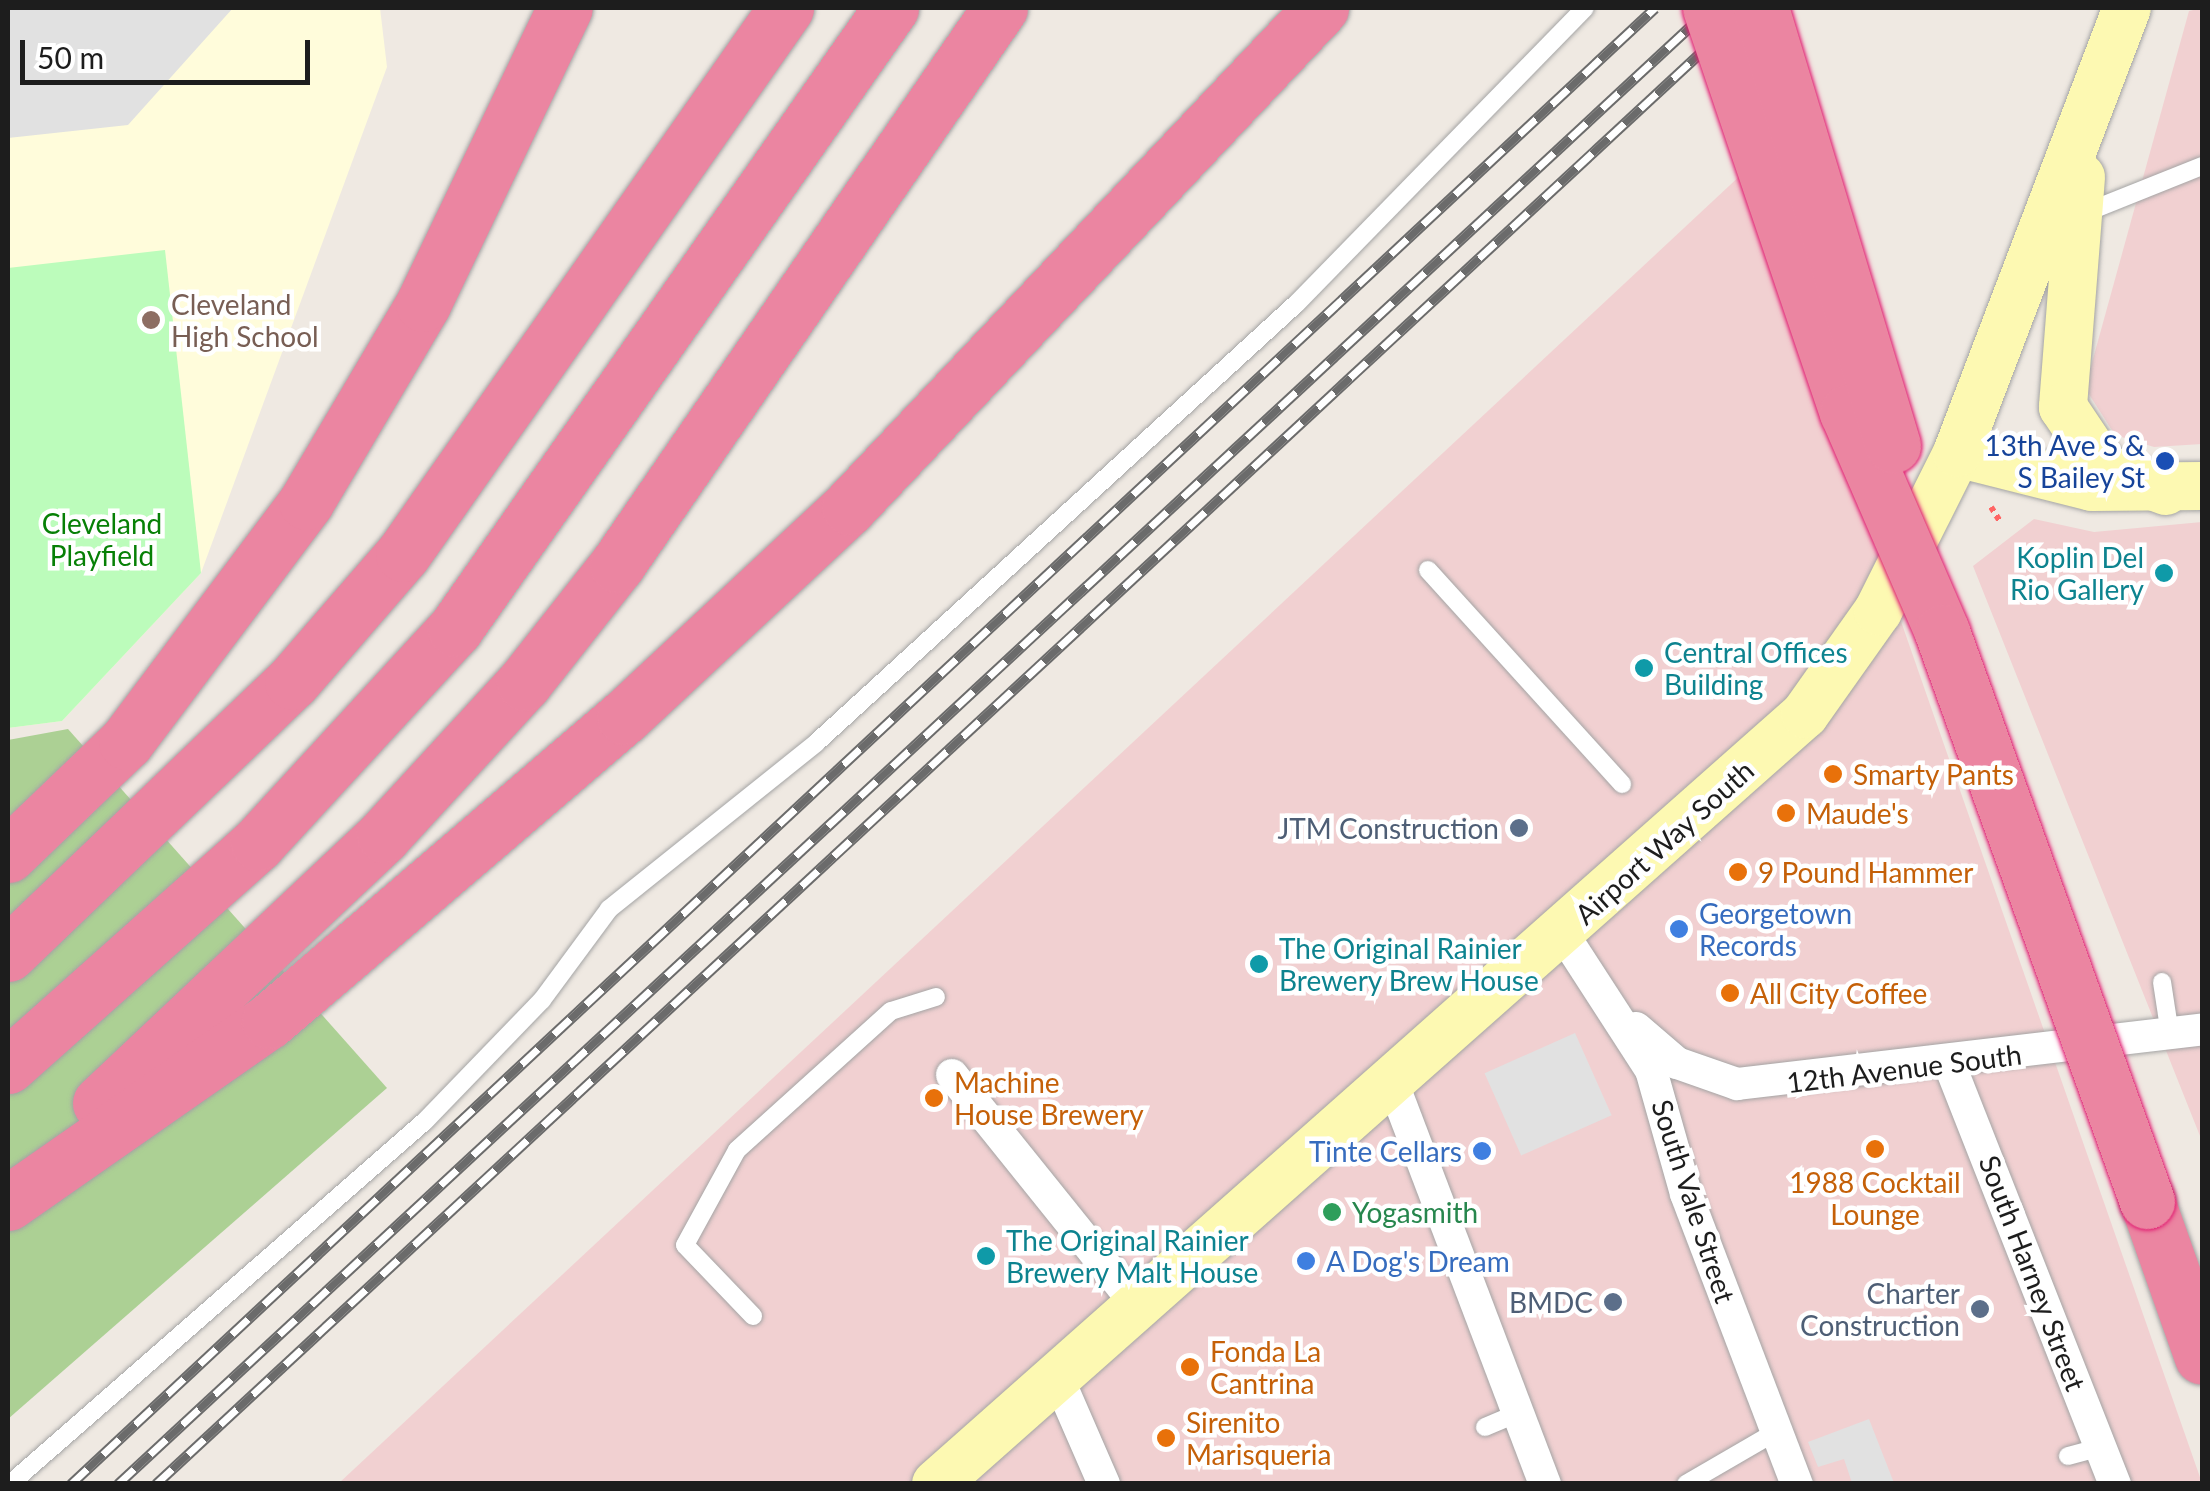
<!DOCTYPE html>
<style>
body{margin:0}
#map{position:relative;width:2210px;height:1491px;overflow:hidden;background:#efe9e2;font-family:Lato,sans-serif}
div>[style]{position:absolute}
.commercial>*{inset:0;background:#f1d0d1}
.education>*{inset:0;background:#fffcdb}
.forest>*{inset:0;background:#acd094}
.park>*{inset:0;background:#bcfcbb}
.parking>*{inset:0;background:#e1e1e1;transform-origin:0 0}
.path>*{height:6px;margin-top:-3px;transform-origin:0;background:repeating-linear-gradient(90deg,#ff6463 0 5px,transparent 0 10px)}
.roads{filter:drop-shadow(0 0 2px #a4a4a4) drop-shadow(0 0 2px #a4a4a4)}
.lane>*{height:18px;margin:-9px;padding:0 9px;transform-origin:9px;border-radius:9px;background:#fff}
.street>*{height:32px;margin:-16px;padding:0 16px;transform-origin:16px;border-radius:16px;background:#fff}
.secondary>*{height:48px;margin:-24px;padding:0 24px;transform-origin:24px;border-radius:24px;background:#fdf9b2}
.highway>*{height:55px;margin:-27.5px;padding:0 27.5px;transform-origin:27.5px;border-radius:27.5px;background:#eb85a1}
.rail>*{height:11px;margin-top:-5.5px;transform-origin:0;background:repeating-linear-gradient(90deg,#fff 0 22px,#6b6b6b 0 44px);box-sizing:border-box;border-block:2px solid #6b6b6b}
.bridges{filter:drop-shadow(0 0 2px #e11b71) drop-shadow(0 0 2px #e11b71)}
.highway-bridge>*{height:55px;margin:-27.5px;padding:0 27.5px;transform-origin:27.5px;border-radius:27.5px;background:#eb85a1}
.dots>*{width:28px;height:28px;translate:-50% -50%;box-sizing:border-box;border:5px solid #fff;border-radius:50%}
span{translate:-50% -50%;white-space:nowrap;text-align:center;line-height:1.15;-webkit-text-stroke:9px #fff;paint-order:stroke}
.education-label{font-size:28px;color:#785e54}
.left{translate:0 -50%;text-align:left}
.transit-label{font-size:28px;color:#164399}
.right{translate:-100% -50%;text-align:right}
.park-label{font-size:28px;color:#078006}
.culture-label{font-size:28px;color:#0d838f}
.food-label{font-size:28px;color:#c56008}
.service-label{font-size:28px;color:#4e5e75}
.street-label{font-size:28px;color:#1d1d1d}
.shop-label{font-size:28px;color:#366cbe}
.leisure-label{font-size:28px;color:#27864d}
.frame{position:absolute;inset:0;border:10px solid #1d1d1d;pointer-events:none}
.scale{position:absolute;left:20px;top:40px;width:290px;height:45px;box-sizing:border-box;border:5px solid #1d1d1d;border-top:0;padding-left:12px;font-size:30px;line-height:35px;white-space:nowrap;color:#1d1d1d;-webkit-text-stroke:8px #fff;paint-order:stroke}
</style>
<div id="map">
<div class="commercial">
<i style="clip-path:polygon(2202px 8px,2202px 444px,2154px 447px,2115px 435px,2085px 388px,2189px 11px)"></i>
<i style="clip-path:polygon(1744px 172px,2202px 1483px,338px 1484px)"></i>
<i style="clip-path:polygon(2034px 519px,2094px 532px,2202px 522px,2202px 1141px,1973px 566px)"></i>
</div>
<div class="education">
<i style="clip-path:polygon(8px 8px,380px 8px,387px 67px,201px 573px,62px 721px,8px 728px)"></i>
</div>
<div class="forest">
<i style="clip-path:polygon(68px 729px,387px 1088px,8px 1419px,8px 740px)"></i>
</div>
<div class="park">
<i style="clip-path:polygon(165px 250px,201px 573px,62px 721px,8px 728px,8px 268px)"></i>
</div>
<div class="parking">
<i style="clip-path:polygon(8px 8px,233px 8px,128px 125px,8px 138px)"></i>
<i style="left:1575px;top:1033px;width:90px;height:99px;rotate:66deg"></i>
<i style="clip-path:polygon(1869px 1419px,1894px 1483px,1852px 1483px,1844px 1459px,1818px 1467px,1808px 1442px)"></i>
</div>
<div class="path">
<i style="left:1991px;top:507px;width:19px;rotate:58deg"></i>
</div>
<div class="roads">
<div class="lane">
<i style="left:2082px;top:214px;width:129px;rotate:-21.8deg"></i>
<i style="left:1428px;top:570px;width:289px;rotate:47.8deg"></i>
<i style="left:2162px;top:982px;width:53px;rotate:81.3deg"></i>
<i style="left:753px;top:1316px;width:98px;rotate:-133.8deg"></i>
<i style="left:685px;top:1245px;width:108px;rotate:-61.3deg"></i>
<i style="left:737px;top:1150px;width:207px;rotate:-42.1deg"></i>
<i style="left:891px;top:1011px;width:47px;rotate:-17.3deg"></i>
<i style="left:1485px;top:1427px;width:36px;rotate:-23deg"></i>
<i style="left:2068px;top:1456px;width:34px;rotate:-15deg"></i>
<i style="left:10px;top:1484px;width:551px;rotate:-41.18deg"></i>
<i style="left:425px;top:1121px;width:168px;rotate:-46deg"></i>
<i style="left:542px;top:1000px;width:113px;rotate:-53.6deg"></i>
<i style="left:609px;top:909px;width:265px;rotate:-38.7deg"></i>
<i style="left:816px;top:743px;width:652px;rotate:-42.45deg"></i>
<i style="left:1297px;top:303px;width:412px;rotate:-45.7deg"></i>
<i style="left:1686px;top:1484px;width:105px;rotate:-30.2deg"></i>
</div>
<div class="street">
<i style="left:1563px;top:934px;width:162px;rotate:57.1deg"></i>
<i style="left:1651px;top:1070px;width:129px;rotate:74.2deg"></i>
<i style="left:1686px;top:1194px;width:311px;rotate:69.1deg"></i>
<i style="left:1636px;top:1028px;width:54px;rotate:40.5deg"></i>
<i style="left:1677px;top:1063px;width:64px;rotate:19.3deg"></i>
<i style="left:1737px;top:1084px;width:468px;rotate:-6.7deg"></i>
<i style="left:1949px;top:1063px;width:453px;rotate:68.5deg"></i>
<i style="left:952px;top:1075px;width:295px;rotate:51.2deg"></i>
<i style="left:1393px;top:1084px;width:428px;rotate:69.2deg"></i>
<i style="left:1057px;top:1376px;width:118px;rotate:66.5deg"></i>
</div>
<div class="secondary">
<i style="left:2081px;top:177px;width:231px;rotate:94.5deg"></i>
<i style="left:2063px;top:407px;width:73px;rotate:56.1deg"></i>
<i style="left:2104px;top:468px;width:66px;rotate:20.4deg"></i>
<i style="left:1957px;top:453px;width:139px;rotate:14.1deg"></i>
<i style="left:2092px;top:487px;width:110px;rotate:-0.5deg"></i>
<i style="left:936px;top:1484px;width:1161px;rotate:-41.54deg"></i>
<i style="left:1805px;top:714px;width:126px;rotate:-54.7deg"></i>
<i style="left:1878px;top:611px;width:177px;rotate:-63.4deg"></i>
<i style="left:1957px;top:453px;width:476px;rotate:-69.1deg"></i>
</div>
<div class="highway">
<i style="left:8px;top:855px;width:163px;rotate:-43.8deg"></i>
<i style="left:126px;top:742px;width:300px;rotate:-53.1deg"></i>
<i style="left:306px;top:502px;width:230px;rotate:-59.4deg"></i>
<i style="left:423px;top:304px;width:328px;rotate:-64.4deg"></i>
<i style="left:8px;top:954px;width:393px;rotate:-43.8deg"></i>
<i style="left:292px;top:682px;width:169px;rotate:-49.1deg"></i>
<i style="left:403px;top:554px;width:667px;rotate:-54.95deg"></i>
<i style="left:8px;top:1066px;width:335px;rotate:-41.7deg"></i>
<i style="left:258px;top:843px;width:291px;rotate:-47.4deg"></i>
<i style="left:455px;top:629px;width:759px;rotate:-54.93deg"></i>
<i style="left:100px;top:1103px;width:390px;rotate:-43.3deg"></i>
<i style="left:384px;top:835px;width:207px;rotate:-47.4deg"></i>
<i style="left:524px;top:683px;width:150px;rotate:-51.8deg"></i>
<i style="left:617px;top:565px;width:676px;rotate:-55.49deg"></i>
<i style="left:2147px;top:1201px;width:165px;rotate:70.6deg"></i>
<i style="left:8px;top:1203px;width:318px;rotate:-34.9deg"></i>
<i style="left:269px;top:1021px;width:467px;rotate:-40.6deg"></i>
<i style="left:624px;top:717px;width:308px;rotate:-43deg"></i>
<i style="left:849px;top:507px;width:687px;rotate:-46.59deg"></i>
</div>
</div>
<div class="rail">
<i style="left:71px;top:1484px;width:2165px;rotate:-42.98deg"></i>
<i style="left:118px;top:1484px;width:2171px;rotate:-42.83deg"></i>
<i style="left:156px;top:1484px;width:2172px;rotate:-42.82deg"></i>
</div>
<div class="bridges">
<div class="highway-bridge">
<i style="left:1710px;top:8px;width:427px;rotate:71.3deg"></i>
<i style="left:1847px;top:412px;width:240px;rotate:66.6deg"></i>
<i style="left:1942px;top:632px;width:605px;rotate:70.19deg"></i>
<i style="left:1761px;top:8px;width:457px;rotate:73.2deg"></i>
</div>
</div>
<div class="dots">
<i style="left:151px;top:320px;background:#8d6e63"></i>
<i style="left:2165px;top:461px;background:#1a4fb4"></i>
<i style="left:2164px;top:573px;background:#0f9aa8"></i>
<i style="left:1644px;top:668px;background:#0f9aa8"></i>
<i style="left:1833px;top:774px;background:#e8710a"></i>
<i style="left:1786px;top:813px;background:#e8710a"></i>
<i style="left:1519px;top:828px;background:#5c6f8a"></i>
<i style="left:1738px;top:872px;background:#e8710a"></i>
<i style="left:1679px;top:929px;background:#3f7fe0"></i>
<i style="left:1259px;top:964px;background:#0f9aa8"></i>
<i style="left:1730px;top:993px;background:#e8710a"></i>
<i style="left:934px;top:1098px;background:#e8710a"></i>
<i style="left:1875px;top:1149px;background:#e8710a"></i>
<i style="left:1482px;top:1151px;background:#3f7fe0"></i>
<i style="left:1332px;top:1212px;background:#2e9e5b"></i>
<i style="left:986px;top:1256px;background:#0f9aa8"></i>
<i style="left:1306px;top:1261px;background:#3f7fe0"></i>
<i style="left:1613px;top:1302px;background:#5c6f8a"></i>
<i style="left:1980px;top:1309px;background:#5c6f8a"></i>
<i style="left:1190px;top:1367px;background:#e8710a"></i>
<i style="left:1166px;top:1438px;background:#e8710a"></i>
</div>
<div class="education-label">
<span class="left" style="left:171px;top:320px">Cleveland<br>High School</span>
</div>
<div class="transit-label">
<span class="right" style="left:2145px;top:461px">13th Ave S &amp;<br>S Bailey St</span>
</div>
<div class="park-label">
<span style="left:102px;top:539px">Cleveland<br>Playfield</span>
</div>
<div class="culture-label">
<span class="right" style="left:2144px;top:573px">Koplin Del<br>Rio Gallery</span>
<span class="left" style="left:1664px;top:668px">Central Offices<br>Building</span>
<span class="left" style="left:1279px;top:964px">The Original Rainier<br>Brewery Brew House</span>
<span class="left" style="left:1006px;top:1256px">The Original Rainier<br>Brewery Malt House</span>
</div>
<div class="food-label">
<span class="left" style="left:1853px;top:774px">Smarty Pants</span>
<span class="left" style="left:1806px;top:813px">Maude's</span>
<span class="left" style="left:1758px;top:872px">9 Pound Hammer</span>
<span class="left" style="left:1750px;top:993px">All City Coffee</span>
<span class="left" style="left:954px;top:1098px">Machine<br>House Brewery</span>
<span style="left:1875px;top:1198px">1988 Cocktail<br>Lounge</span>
<span class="left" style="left:1210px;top:1367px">Fonda La<br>Cantrina</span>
<span class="left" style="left:1186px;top:1438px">Sirenito<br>Marisqueria</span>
</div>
<div class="service-label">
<span class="right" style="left:1499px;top:828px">JTM Construction</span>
<span class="right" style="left:1960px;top:1309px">Charter<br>Construction</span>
<span class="right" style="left:1593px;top:1302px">BMDC</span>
</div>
<div class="street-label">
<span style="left:1664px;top:842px;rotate:-42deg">Airport Way South</span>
<span style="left:1904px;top:1068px;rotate:-7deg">12th Avenue South</span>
<span style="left:1694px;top:1201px;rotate:72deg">South Vale Street</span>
<span style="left:2033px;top:1273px;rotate:69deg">South Harney Street</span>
</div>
<div class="shop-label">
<span class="left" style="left:1699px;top:929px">Georgetown<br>Records</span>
<span class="right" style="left:1462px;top:1151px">Tinte Cellars</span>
<span class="left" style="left:1326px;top:1261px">A Dog's Dream</span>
</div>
<div class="leisure-label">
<span class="left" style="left:1352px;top:1212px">Yogasmith</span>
</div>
<div class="frame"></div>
<div class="scale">50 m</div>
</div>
